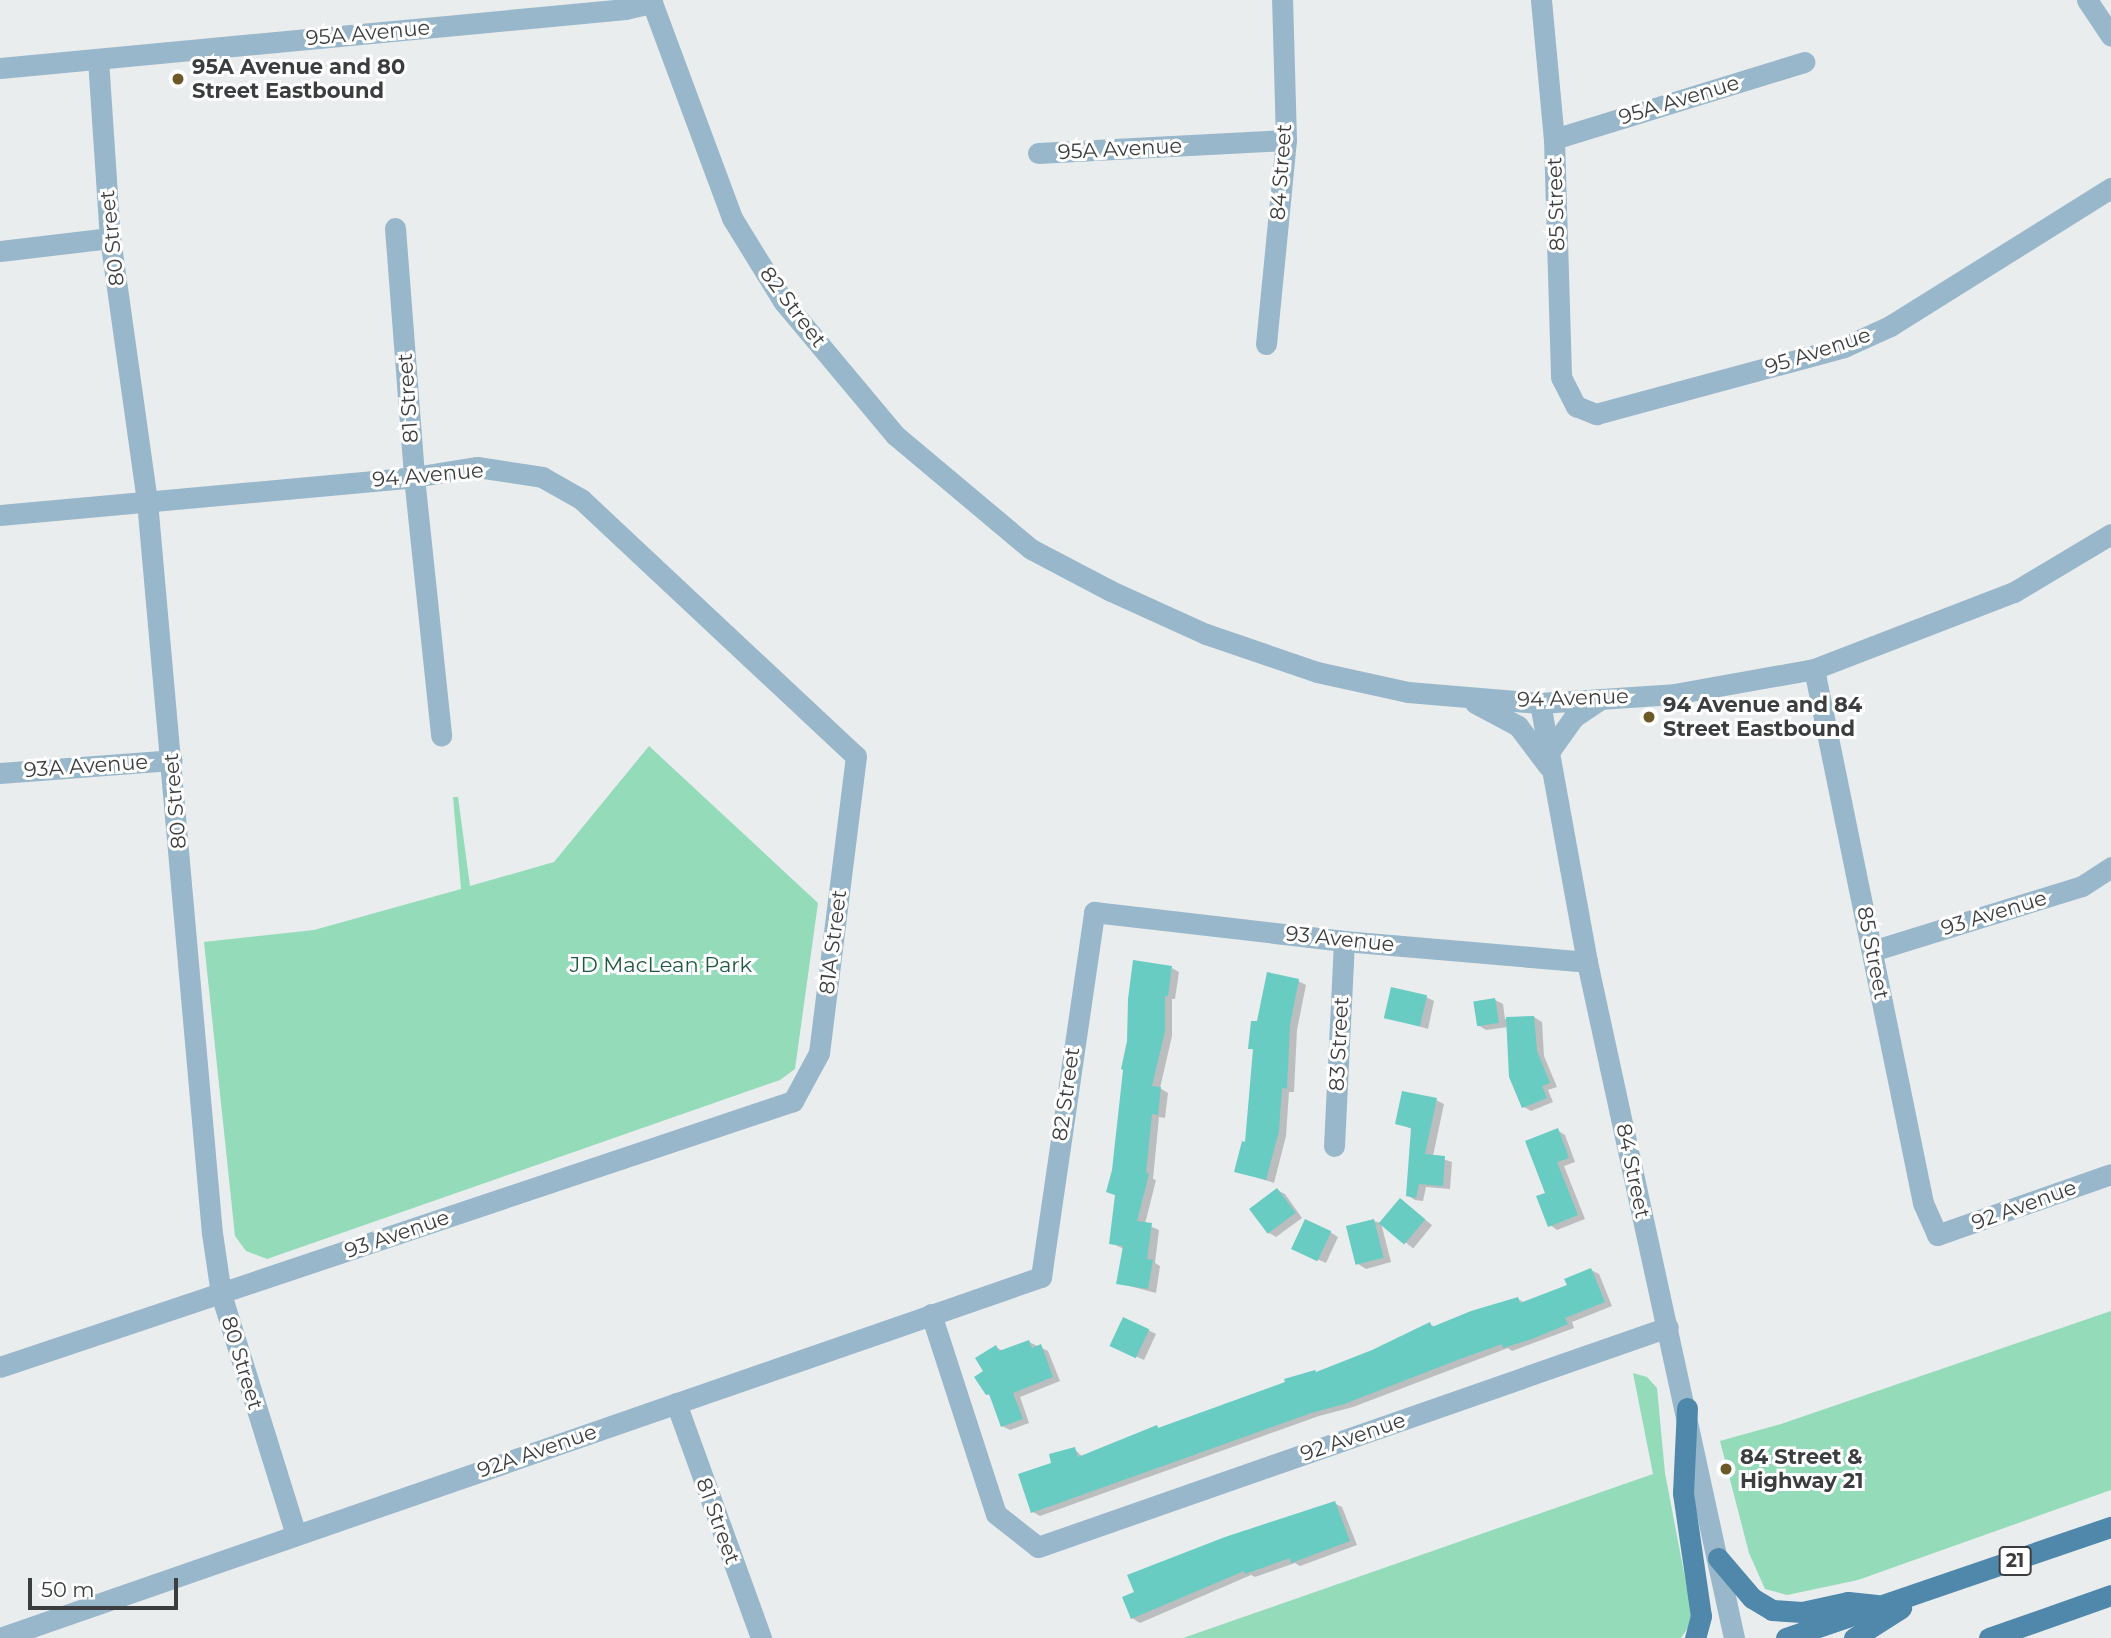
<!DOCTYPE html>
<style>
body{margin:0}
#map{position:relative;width:2111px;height:1638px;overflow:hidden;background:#eaedee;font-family:Montserrat,sans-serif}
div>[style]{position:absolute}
.green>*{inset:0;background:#94dbb9}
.shadow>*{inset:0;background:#0003;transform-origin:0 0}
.building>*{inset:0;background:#68ccc3;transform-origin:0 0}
.minor>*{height:21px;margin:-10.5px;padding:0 10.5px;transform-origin:10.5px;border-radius:10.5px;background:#99b7ca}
.tertiary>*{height:21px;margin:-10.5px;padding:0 10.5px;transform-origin:10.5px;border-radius:10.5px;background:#99b7ca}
.primary>*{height:21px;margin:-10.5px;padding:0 10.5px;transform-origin:10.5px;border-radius:10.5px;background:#4f88ab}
.dots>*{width:19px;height:19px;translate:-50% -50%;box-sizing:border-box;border:4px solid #fff;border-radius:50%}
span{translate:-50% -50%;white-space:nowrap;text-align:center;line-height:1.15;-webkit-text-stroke:6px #fff;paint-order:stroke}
.shield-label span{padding:2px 5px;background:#fff;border:2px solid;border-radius:5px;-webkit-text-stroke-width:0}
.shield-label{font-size:19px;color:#3c3d3e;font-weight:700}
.street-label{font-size:21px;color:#3c3d3e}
.poi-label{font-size:21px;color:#3c3d3e;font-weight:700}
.left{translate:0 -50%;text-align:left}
.park-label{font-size:21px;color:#1c5940}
.scale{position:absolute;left:28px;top:1578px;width:150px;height:32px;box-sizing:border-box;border:4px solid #3c3d3e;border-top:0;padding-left:9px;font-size:21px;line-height:24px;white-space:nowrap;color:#3c3d3e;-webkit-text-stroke:5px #fff;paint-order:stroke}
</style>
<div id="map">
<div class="green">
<i style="clip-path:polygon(649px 746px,818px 903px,795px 1069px,780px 1080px,267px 1259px,246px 1251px,235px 1236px,204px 942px,314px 930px,461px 889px,453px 797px,458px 797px,470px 886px,554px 862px)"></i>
<i style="clip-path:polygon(2111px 1311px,2111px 1490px,1858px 1580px,1787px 1595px,1765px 1589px,1749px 1553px,1720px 1441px,1781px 1424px)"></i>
<i style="clip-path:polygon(1633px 1373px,1647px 1377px,1657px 1388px,1665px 1473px,1693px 1620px,1681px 1638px,1183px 1638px,1653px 1474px)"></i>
</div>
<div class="shadow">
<i style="clip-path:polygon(1172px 968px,1179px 972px,1175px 999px,1172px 999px,1172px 1036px,1160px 1088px,1168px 1093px,1165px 1118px,1159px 1117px,1153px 1179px,1156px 1180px,1145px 1224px,1159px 1230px,1155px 1263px,1160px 1266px,1156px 1293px,1118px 1283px,1124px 1249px,1111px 1243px,1117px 1196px,1108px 1192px)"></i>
<i style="clip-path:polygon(1298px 981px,1306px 985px,1297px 1030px,1294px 1092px,1289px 1092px,1286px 1136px,1274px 1183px,1236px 1171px,1247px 1144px,1255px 1051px,1250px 1048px,1258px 1023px)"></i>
<i style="clip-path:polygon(1426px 997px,1434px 1001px,1428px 1029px,1387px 1017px)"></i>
<i style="clip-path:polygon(1495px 1000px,1503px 1004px,1505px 1019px,1534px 1017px,1542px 1022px,1544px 1056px,1557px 1087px,1548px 1090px,1553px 1102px,1531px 1111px,1524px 1107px,1508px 1027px,1486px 1030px,1478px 1025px)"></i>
<i style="clip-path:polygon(1436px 1100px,1444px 1104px,1433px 1156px,1452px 1162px,1450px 1189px,1426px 1187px,1423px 1201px,1415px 1200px,1407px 1195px,1412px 1129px,1397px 1123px)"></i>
<i style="clip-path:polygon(1557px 1130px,1565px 1135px,1575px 1162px,1564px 1166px,1585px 1219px,1557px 1230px,1550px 1225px,1547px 1194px)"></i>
<i style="clip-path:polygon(1277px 1190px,1285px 1194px,1302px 1218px,1276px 1237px,1269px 1233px)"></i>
<i style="left:1401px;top:1200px;width:40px;height:30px;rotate:39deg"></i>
<i style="clip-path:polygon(1373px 1221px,1381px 1223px,1391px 1262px,1366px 1269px,1358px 1264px)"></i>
<i style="clip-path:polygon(1330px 1232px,1338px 1237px,1326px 1263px,1301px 1252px)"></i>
<i style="clip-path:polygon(1591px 1270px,1599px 1274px,1612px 1306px,1572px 1322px,1574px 1328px,1512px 1351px,1508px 1348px,1353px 1407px,1319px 1416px,1040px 1516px,1033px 1512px,1054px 1464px,1074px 1449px,1083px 1457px,1157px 1427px,1160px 1429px,1318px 1373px,1373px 1352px,1430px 1324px,1435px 1327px,1518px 1299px,1525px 1303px,1569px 1286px)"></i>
<i style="clip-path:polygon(1148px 1330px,1156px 1334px,1144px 1360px,1120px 1349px)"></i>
<i style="clip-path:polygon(1029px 1342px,1048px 1351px,1060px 1381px,1020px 1397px,1029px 1423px,1010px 1430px,1002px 1426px,992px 1397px,987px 1394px,985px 1372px,996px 1347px,1003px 1351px)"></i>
<i style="clip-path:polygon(1334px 1503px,1342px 1507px,1357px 1545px,1300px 1566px,1295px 1563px,1255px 1577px,1251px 1575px,1140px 1623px,1132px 1618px)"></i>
</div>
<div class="building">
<i style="clip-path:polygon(1133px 960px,1172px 966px,1168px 996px,1165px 996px,1165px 1031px,1152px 1086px,1161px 1087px,1158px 1115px,1152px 1114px,1146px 1173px,1149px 1174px,1137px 1221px,1152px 1223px,1147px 1259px,1153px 1260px,1148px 1289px,1116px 1284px,1123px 1246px,1109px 1244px,1115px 1195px,1106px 1192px,1112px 1170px,1123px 1070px,1121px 1069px,1127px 1041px,1128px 999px)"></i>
<i style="clip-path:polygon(1267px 972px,1299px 979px,1290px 1025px,1287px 1089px,1282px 1088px,1279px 1131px,1266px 1180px,1234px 1172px,1242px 1141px,1245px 1142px,1253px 1049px,1248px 1049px,1251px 1021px,1257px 1021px)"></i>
<i style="left:1391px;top:987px;width:37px;height:32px;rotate:13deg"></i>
<i style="left:1495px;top:998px;width:25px;height:22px;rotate:81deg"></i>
<i style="clip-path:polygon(1534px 1016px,1537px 1051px,1550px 1083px,1542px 1086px,1547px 1098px,1522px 1108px,1509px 1077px,1506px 1017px)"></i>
<i style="clip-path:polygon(1402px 1091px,1437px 1098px,1425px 1154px,1445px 1156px,1443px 1186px,1419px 1184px,1416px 1198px,1406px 1196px,1411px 1128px,1395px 1124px)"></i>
<i style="clip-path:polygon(1558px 1128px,1569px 1158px,1557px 1162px,1578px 1215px,1548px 1227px,1536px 1196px,1545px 1193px,1525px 1141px)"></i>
<i style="left:1277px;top:1188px;width:31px;height:35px;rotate:53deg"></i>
<i style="left:1400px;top:1198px;width:33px;height:33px;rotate:40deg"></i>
<i style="left:1305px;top:1219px;width:29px;height:33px;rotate:25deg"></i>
<i style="left:1374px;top:1219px;width:40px;height:29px;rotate:76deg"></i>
<i style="clip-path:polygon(1591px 1268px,1605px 1302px,1565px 1318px,1568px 1324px,1532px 1339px,1503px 1348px,1502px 1344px,1460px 1359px,1344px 1404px,1311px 1413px,1031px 1513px,1018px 1474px,1051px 1463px,1049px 1454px,1075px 1447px,1078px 1457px,1157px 1425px,1158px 1428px,1285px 1382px,1284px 1379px,1315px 1370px,1316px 1372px,1372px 1350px,1430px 1322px,1432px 1327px,1471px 1311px,1518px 1297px,1520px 1303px,1567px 1285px,1564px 1279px)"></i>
<i style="left:1123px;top:1317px;width:29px;height:32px;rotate:25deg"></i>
<i style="clip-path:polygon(1029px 1340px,1032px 1348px,1041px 1344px,1053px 1377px,1013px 1393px,1023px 1419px,1001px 1427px,989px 1394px,986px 1395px,974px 1377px,983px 1371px,975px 1358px,996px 1345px,999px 1351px)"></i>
<i style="clip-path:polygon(1335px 1501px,1350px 1541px,1291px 1563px,1290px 1558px,1245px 1574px,1244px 1571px,1131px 1619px,1122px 1597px,1134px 1592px,1127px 1575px,1225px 1537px)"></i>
</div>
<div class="minor">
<i style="left:1541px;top:0;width:140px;rotate:84.7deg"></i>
<i style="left:1554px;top:139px;width:238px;rotate:88.3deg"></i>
<i style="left:1561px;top:377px;width:33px;rotate:63deg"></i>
<i style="left:1576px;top:406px;width:22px;rotate:22deg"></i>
<i style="left:1596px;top:414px;width:257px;rotate:-15.1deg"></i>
<i style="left:1844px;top:347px;width:51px;rotate:-24.5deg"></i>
<i style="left:1890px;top:326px;width:261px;rotate:-32deg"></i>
<i style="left:2087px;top:0;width:43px;rotate:56.3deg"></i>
<i style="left:98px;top:59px;width:179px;rotate:86.2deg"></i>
<i style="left:110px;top:238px;width:266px;rotate:82deg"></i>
<i style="left:147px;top:501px;width:735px;rotate:84.93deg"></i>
<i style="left:212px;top:1233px;width:62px;rotate:81.6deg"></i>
<i style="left:221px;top:1294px;width:252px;rotate:72.7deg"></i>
<i style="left:1554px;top:139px;width:262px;rotate:-17.1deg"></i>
<i style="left:1038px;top:153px;width:248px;rotate:-3deg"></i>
<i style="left:395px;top:228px;width:250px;rotate:85.6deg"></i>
<i style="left:414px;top:477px;width:260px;rotate:84deg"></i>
<i style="left:0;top:251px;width:111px;rotate:-6.7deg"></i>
<i style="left:1266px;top:344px;width:205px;rotate:-84.4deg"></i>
<i style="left:1286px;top:140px;width:140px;rotate:-91.6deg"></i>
<i style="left:0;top:515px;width:416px;rotate:-5.2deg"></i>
<i style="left:414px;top:477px;width:64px;rotate:-9deg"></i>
<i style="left:477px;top:467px;width:66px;rotate:8.7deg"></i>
<i style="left:542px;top:477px;width:45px;rotate:29.4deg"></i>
<i style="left:581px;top:499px;width:376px;rotate:43.1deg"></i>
<i style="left:856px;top:756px;width:299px;rotate:97.1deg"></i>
<i style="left:819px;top:1053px;width:55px;rotate:118.4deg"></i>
<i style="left:793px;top:1101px;width:836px;rotate:161.46deg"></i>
<i style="left:1814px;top:669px;width:545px;rotate:78.46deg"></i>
<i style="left:1923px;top:1203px;width:35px;rotate:66deg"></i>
<i style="left:1937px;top:1235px;width:184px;rotate:-19.3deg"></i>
<i style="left:0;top:773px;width:172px;rotate:-4.3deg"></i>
<i style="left:1872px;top:951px;width:220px;rotate:-17.2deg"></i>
<i style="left:2082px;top:886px;width:35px;rotate:-33deg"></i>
<i style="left:1334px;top:1146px;width:205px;rotate:-87.2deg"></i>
<i style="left:931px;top:1314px;width:210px;rotate:72deg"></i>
<i style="left:996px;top:1514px;width:53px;rotate:38.2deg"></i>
<i style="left:1038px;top:1547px;width:667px;rotate:-19.25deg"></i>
<i style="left:676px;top:1403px;width:250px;rotate:70.1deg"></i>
<i style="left:0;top:1638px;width:1102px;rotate:-19.13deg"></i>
<i style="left:1041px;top:1277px;width:369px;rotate:-81.7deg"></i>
<i style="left:1094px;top:912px;width:252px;rotate:6.6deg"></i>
<i style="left:1344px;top:941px;width:244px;rotate:4.9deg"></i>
</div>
<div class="tertiary">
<i style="left:651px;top:0;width:233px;rotate:69.6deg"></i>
<i style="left:732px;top:218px;width:97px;rotate:58.4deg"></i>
<i style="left:783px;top:301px;width:175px;rotate:50.1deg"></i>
<i style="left:895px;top:435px;width:177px;rotate:40deg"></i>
<i style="left:1031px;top:549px;width:90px;rotate:27.7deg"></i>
<i style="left:1111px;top:591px;width:104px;rotate:24.4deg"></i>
<i style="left:1206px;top:634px;width:117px;rotate:18.9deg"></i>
<i style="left:1317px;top:672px;width:93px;rotate:12.4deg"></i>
<i style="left:1408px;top:692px;width:132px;rotate:4.8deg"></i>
<i style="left:1540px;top:703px;width:134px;rotate:-3.8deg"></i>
<i style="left:1674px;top:694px;width:142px;rotate:-10.1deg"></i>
<i style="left:1814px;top:669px;width:214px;rotate:-21.1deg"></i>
<i style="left:2014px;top:592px;width:113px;rotate:-30.9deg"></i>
<i style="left:0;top:68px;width:628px;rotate:-5.39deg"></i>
<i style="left:625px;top:9px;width:28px;rotate:-13deg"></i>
<i style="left:1475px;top:703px;width:49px;rotate:28.1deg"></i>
<i style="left:1518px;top:726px;width:51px;rotate:52.9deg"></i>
<i style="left:1540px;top:703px;width:263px;rotate:79.7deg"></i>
<i style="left:1587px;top:962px;width:692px;rotate:77.73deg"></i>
<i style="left:1549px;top:752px;width:43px;rotate:-54.5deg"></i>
<i style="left:1574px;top:717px;width:30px;rotate:-34deg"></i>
</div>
<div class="primary">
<i style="left:1687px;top:1408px;width:85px;rotate:92.7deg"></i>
<i style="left:1683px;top:1493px;width:124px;rotate:81.7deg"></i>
<i style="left:1701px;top:1616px;width:23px;rotate:105deg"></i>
<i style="left:1718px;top:1558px;width:52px;rotate:49.6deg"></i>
<i style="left:1752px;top:1598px;width:23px;rotate:31deg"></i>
<i style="left:1772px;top:1610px;width:30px;rotate:4deg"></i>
<i style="left:1802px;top:1612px;width:47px;rotate:-12.3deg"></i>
<i style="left:1848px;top:1602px;width:29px;rotate:6deg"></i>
<i style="left:1786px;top:1638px;width:343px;rotate:-18.9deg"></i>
<i style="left:1854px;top:1638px;width:56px;rotate:-32.6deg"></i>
<i style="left:1989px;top:1638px;width:129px;rotate:-19.4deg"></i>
</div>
<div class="dots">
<i style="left:178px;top:79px;background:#6c5927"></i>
<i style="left:1649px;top:717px;background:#6c5927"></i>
<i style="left:1726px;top:1469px;background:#6c5927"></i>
</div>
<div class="shield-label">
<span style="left:2015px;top:1561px">21</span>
</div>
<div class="street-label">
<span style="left:368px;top:33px;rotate:-5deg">95A Avenue</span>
<span style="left:1679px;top:100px;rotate:-17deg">95A Avenue</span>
<span style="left:1120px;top:149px;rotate:-3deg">95A Avenue</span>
<span style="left:1281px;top:172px;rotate:-86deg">84 Street</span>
<span style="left:1556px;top:204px;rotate:-92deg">85 Street</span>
<span style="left:112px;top:238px;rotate:-96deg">80 Street</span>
<span style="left:793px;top:307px;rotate:53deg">82 Street</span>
<span style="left:1818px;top:351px;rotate:-18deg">95 Avenue</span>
<span style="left:408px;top:398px;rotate:-94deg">81 Street</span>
<span style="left:428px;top:475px;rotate:-5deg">94 Avenue</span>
<span style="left:1573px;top:698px;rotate:-2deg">94 Avenue</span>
<span style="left:86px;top:766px;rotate:-4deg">93A Avenue</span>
<span style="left:175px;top:801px;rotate:-95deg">80 Street</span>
<span style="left:1994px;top:913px;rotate:-17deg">93 Avenue</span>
<span style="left:1340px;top:939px;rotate:6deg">93 Avenue</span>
<span style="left:833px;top:942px;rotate:-83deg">81A Street</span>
<span style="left:1873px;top:953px;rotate:79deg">85 Street</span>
<span style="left:1339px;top:1044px;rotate:-87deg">83 Street</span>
<span style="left:1066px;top:1094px;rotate:-82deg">82 Street</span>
<span style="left:1633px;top:1171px;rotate:78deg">84 Street</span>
<span style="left:2024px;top:1205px;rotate:-20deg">92 Avenue</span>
<span style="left:397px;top:1234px;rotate:-19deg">93 Avenue</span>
<span style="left:242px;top:1363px;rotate:73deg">80 Street</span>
<span style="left:1353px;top:1437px;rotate:-19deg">92 Avenue</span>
<span style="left:537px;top:1451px;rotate:-19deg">92A Avenue</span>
<span style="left:718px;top:1521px;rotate:70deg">81 Street</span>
</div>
<div class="poi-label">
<span class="left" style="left:192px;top:79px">95A Avenue and 80<br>Street Eastbound</span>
<span class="left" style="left:1663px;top:717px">94 Avenue and 84<br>Street Eastbound</span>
<span class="left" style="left:1740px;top:1469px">84 Street &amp;<br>Highway 21</span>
</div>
<div class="park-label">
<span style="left:661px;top:965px">JD MacLean Park</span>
</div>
<div class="scale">50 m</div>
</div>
